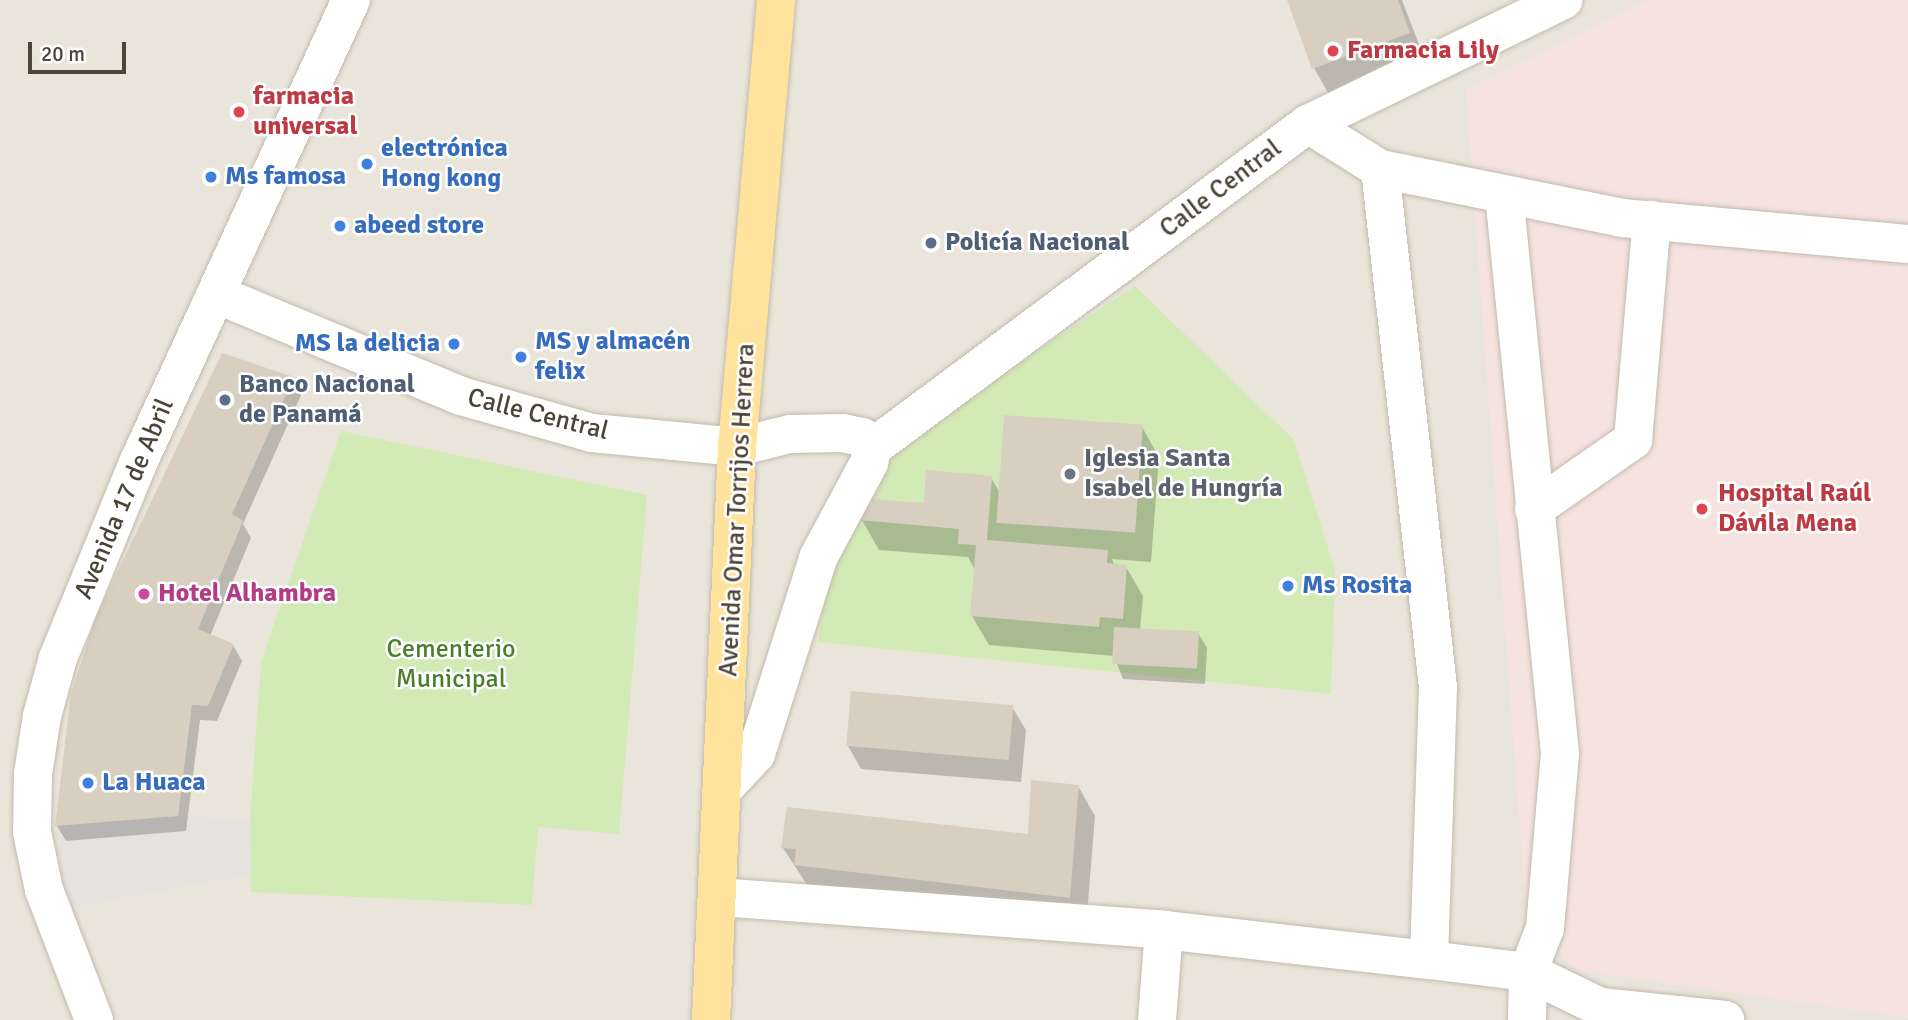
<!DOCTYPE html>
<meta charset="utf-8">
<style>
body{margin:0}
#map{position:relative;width:1908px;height:1020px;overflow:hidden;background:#f6f3ec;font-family:Signika,sans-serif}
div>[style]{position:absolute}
.residential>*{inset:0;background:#eae5da;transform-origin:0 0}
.medical>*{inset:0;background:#f6e3e0}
.green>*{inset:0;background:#d2eab5}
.parking>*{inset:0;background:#e5e3e0}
.shadow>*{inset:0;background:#0003}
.building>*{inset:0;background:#d8cfc1;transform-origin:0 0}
.roads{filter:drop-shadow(0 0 2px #c2bbae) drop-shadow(0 0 2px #c2bbae)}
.minor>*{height:38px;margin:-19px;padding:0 19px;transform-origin:19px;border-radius:19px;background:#fff}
.major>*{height:38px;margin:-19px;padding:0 19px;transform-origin:19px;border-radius:19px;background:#ffe39c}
.dots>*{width:19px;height:19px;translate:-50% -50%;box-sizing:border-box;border:4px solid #fff;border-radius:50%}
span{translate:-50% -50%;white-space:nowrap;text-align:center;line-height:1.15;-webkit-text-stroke:5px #fff;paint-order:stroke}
.health-label{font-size:26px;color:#be3a42;font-weight:700}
.left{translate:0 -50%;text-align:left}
.shop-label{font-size:26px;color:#366cbe;font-weight:700}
.right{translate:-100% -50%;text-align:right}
.street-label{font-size:26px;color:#4b4439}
.service-label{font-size:26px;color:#4e5e75;font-weight:700}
.worship-label{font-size:26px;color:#5b616d;font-weight:700}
.hotel-label{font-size:26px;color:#b23c85;font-weight:700}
.park-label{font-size:26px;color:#4a7f2a}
.scale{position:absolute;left:28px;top:42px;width:98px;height:32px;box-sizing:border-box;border:4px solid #4b4439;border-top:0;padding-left:9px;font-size:21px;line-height:24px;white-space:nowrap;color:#4b4439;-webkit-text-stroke:5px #fff;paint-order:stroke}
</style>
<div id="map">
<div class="residential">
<i style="left:0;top:0;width:1908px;height:1020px"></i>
</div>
<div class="medical">
<i style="clip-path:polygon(1648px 0,1908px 0,1908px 1018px,1577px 970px,1527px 928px,1466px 90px)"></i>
</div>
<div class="green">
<i style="clip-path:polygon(evenodd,1135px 286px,1294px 440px,1335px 570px,1331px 694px,818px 642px,831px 548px,884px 459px,954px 406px,1135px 286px,1004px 415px,1143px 426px,1135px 533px,997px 523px,1004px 415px)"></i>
<i style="clip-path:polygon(341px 431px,647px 495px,619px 834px,538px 827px,532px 905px,251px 892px,250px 820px,261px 662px)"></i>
</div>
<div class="parking">
<i style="clip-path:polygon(178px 816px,250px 820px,251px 874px,68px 908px,55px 826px)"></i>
</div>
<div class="shadow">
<i style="clip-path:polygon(1289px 0,1402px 0,1426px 63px,1331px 98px,1314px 68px)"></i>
<i style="clip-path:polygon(293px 378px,302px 393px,243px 524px,251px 538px,210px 636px,233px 645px,242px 661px,217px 721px,200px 720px,186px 831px,66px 841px,57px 826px)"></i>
<i style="clip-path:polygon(1142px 427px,1159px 457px,1151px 562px,1112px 559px,1115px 566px,1126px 567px,1143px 596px,1140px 630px,1198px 633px,1207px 648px,1205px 684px,1123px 679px,1114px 656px,989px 645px,972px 616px,975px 570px,968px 557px,879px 550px,862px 520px,925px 505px,991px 478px,1000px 493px)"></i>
<i style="clip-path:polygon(1012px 707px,1026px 730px,1021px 782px,861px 769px,848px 746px)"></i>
<i style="clip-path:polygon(1078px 786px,1095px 816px,1086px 927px,813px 894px,783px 848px,1030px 836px)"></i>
</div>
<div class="building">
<i style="clip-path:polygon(1287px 0,1398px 0,1410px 33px,1312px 69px)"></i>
<i style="clip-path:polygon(222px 353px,294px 377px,232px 514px,243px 521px,198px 629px,234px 644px,208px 706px,192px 705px,178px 816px,55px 826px,71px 694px,95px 619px)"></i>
<i style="left:1004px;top:415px;width:139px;height:108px;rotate:4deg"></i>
<i style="clip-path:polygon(926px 470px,992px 476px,987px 540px,1108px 550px,1107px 563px,1127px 565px,1123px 619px,1100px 617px,1099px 627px,970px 616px,976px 545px,958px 544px,959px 529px,860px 520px,862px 498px,924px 503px)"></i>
<i style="left:1114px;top:627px;width:85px;height:37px;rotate:3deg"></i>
<i style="left:851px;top:691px;width:163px;height:55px;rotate:5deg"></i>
<i style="clip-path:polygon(1031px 780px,1079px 785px,1070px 898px,794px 865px,796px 849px,781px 848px,787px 807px,1028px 834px)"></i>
</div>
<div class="roads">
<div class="minor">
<i style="left:1308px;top:124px;width:85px;rotate:32deg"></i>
<i style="left:1380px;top:169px;width:247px;rotate:11.4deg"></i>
<i style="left:1622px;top:218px;width:287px;rotate:5.2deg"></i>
<i style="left:1380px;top:169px;width:521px;rotate:83.61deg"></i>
<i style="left:1438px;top:687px;width:273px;rotate:91.9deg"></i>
<i style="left:1504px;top:194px;width:562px;rotate:84.28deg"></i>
<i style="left:1560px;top:753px;width:176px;rotate:94.9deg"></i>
<i style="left:1545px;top:928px;width:47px;rotate:111.1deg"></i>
<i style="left:1528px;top:972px;width:48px;rotate:91.2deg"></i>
<i style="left:216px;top:294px;width:265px;rotate:22.6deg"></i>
<i style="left:461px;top:396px;width:136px;rotate:15.8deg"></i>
<i style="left:592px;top:433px;width:146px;rotate:5.5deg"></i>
<i style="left:737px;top:447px;width:55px;rotate:-13.8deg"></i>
<i style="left:790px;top:434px;width:52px;rotate:-1.1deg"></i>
<i style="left:842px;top:433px;width:20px;rotate:11deg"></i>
<i style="left:862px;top:437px;width:15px;rotate:48deg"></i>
<i style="left:1534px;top:509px;width:121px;rotate:-34.9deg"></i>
<i style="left:1633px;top:440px;width:221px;rotate:-85.1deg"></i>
<i style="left:725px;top:787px;width:45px;rotate:-46.8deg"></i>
<i style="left:756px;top:754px;width:206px;rotate:-72.4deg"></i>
<i style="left:818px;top:558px;width:108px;rotate:-61.8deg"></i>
<i style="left:869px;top:463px;width:15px;rotate:-79deg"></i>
<i style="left:872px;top:448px;width:543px;rotate:-36.62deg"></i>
<i style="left:1308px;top:124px;width:284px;rotate:-25.9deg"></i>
<i style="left:719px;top:897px;width:446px;rotate:4.2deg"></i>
<i style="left:1164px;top:930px;width:267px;rotate:6.5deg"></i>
<i style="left:1429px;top:960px;width:100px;rotate:6.9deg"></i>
<i style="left:1528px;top:972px;width:80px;rotate:25.9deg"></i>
<i style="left:1600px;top:1007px;width:126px;rotate:5.9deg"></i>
<i style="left:94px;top:1020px;width:139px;rotate:-111deg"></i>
<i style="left:44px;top:890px;width:59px;rotate:-101.7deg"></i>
<i style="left:32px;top:832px;width:58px;rotate:-89deg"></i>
<i style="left:33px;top:774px;width:59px;rotate:-81.2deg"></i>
<i style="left:42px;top:716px;width:60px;rotate:-74.6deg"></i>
<i style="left:58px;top:658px;width:211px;rotate:-67.7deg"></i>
<i style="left:138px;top:463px;width:510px;rotate:-65.3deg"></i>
<i style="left:1157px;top:1020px;width:90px;rotate:-85.6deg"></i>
</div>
<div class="major">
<i style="left:711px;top:1020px;width:574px;rotate:-87.4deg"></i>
<i style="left:737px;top:447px;width:449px;rotate:-85deg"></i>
</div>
</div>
<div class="dots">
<i style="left:1333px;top:51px;background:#e0444e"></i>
<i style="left:239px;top:112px;background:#e0444e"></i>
<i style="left:367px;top:164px;background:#3f7fe0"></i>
<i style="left:211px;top:177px;background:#3f7fe0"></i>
<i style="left:340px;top:226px;background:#3f7fe0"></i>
<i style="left:931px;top:243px;background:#5c6f8a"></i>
<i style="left:454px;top:344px;background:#3f7fe0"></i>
<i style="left:521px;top:357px;background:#3f7fe0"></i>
<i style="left:225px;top:400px;background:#5c6f8a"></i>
<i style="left:1070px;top:474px;background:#6b7280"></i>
<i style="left:1702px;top:509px;background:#e0444e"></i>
<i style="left:1288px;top:586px;background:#3f7fe0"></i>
<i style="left:144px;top:594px;background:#d1479c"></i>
<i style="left:88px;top:783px;background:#3f7fe0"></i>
</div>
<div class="health-label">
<span class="left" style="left:1347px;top:51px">Farmacia Lily</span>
<span class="left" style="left:253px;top:112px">farmacia<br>universal</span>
<span class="left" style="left:1718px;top:509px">Hospital Raúl<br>Dávila Mena</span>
</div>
<div class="shop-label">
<span class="left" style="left:381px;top:164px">electrónica<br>Hong kong</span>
<span class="left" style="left:225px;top:177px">Ms famosa</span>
<span class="left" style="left:354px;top:226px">abeed store</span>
<span class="left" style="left:535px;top:357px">MS y almacén<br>felix</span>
<span class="right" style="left:440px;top:344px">MS la delicia</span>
<span class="left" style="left:1302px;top:586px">Ms Rosita</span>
<span class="left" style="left:102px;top:783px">La Huaca</span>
</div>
<div class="street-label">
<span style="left:1221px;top:189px;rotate:-37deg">Calle Central</span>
<span style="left:538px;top:415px;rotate:14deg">Calle Central</span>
<span style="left:125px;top:499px;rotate:-67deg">Avenida 17 de Abril</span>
<span style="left:738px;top:510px;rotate:-87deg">Avenida Omar Torrijos Herrera</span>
</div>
<div class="service-label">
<span class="left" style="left:945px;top:243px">Policía Nacional</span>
<span class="left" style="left:239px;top:400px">Banco Nacional<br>de Panamá</span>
</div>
<div class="worship-label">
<span class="left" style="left:1084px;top:474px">Iglesia Santa<br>Isabel de Hungría</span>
</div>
<div class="hotel-label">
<span class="left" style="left:158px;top:594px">Hotel Alhambra</span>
</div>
<div class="park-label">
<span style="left:451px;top:665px">Cementerio<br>Municipal</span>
</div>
<div class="scale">20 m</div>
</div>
